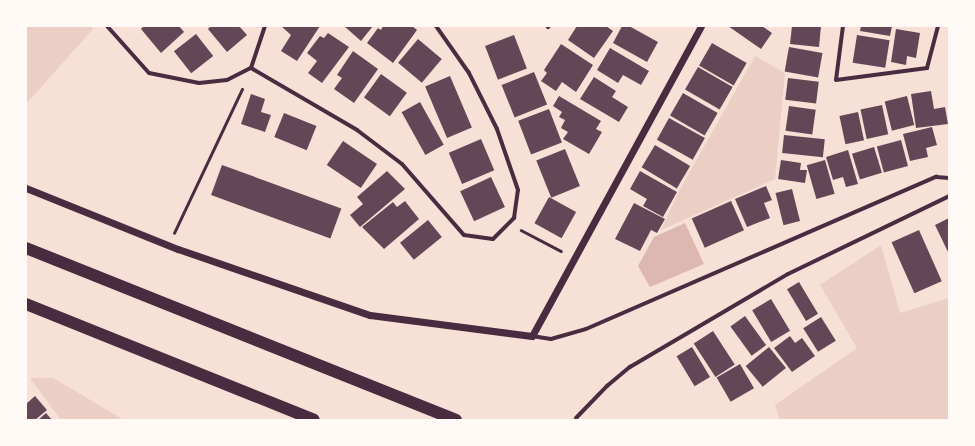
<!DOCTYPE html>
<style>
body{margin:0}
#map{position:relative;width:975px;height:446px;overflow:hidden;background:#f7e1d7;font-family:Overpass,sans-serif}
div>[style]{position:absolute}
.green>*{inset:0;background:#ebcfc5}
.water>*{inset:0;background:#dcb8b0}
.building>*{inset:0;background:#644757;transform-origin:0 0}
.path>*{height:2.5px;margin:-1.25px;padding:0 1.25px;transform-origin:1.25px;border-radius:1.25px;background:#4a2c40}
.minor>*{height:4px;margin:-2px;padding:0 2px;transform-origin:2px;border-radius:2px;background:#4a2c40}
.tertiary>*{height:7px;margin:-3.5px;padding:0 3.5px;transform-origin:3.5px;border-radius:3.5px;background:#4a2c40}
.motorway>*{height:12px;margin:-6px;padding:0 6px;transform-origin:6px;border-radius:6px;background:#4a2c40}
span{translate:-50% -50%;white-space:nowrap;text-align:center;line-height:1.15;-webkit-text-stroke:3px #fffaf5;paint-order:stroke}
.frame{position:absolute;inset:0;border:27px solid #fffaf5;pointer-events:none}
</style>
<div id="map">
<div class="green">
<i style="clip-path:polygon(26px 26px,90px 26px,93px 29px,26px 104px)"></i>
<i style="clip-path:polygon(755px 56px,785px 73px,775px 179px,661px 230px,679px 191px)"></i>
<i style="clip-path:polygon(881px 245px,900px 313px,949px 298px,949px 420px,780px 420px,775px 405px,857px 348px,820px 285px)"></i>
<i style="clip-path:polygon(30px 378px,53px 378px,124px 420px,61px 420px)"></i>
</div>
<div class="water">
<i style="clip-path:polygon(685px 223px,704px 264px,650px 287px,638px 266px,654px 237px)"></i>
</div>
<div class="building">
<i style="clip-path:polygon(144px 26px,179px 26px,184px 32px,161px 53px,141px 29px)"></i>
<i style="clip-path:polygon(211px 26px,239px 26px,247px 35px,227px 52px,208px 29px)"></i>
<i style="clip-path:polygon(281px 26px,320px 26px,297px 61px,281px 51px,291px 35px)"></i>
<i style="clip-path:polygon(344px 26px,373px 26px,361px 41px)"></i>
<i style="clip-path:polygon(383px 26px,412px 26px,417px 30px,393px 63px,367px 43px,378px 28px,381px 30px)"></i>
<i style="clip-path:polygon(577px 26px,606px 26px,613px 31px,594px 58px,568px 40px)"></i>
<i style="clip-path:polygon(622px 26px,629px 26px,658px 42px,647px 62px,613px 43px)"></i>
<i style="clip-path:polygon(728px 26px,762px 26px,772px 33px,761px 49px)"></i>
<i style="clip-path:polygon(792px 26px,821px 26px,819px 47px,790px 44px)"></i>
<i style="clip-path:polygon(861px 26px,892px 26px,890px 36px,860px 31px)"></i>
<i style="clip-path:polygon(896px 29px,920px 33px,916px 58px,907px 56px,906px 65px,891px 62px)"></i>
<i style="clip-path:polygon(328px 33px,349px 47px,322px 83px,308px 73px,317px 61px,307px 53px,320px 36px,324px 38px)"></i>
<i style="left:196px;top:34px;width:28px;height:28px;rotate:52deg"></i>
<i style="left:514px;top:35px;width:36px;height:31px;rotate:69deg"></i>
<i style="left:857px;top:35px;width:33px;height:28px;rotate:9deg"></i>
<i style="left:418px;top:39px;width:31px;height:31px;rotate:40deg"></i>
<i style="left:712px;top:43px;width:40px;height:26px;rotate:30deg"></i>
<i style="clip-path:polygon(561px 44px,593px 65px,576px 92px,562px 82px,556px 91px,541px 81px,547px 73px,544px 70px)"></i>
<i style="left:789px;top:47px;width:34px;height:25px;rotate:10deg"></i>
<i style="clip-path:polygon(610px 48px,649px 71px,641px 85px,623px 75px,618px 83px,597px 70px)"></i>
<i style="clip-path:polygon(353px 51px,378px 69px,354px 103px,334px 89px,342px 78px,337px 75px)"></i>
<i style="left:698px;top:67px;width:40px;height:26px;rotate:30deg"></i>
<i style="left:534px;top:72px;width:35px;height:35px;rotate:68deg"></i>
<i style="left:381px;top:74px;width:32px;height:29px;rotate:36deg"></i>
<i style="left:450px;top:76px;width:56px;height:27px;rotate:67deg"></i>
<i style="clip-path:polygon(594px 77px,616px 91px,612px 97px,628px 107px,619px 122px,580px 99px)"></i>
<i style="left:788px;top:78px;width:31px;height:22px;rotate:7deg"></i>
<i style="clip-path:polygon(931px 91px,934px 109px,945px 107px,948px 124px,916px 128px,911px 94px)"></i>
<i style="left:683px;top:93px;width:40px;height:26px;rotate:30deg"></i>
<i style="clip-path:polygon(251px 94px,265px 99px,261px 112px,271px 115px,265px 132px,241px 124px)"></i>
<i style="clip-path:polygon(559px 96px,601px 121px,596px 129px,602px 132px,589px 154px,563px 139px,568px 132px,561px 128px,565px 120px,559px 117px,562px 112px,553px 106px)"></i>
<i style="left:907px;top:96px;width:30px;height:23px;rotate:76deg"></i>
<i style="left:420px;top:102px;width:49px;height:21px;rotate:61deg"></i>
<i style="left:882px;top:105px;width:30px;height:22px;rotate:78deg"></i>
<i style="left:789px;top:106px;width:27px;height:25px;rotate:8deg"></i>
<i style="left:549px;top:109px;width:36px;height:33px;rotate:69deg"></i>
<i style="left:858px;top:112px;width:29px;height:19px;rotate:78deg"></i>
<i style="left:284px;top:113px;width:35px;height:26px;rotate:22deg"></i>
<i style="left:669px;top:118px;width:41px;height:25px;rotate:29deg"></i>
<i style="clip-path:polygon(932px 127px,937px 145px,926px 148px,928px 157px,910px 161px,903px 134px)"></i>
<i style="left:784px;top:135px;width:41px;height:18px;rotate:6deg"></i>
<i style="left:481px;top:139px;width:34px;height:35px;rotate:67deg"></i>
<i style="left:901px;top:140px;width:27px;height:25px;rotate:75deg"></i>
<i style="left:343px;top:141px;width:41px;height:29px;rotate:34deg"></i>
<i style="left:655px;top:145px;width:41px;height:26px;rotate:31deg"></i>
<i style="left:874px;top:147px;width:27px;height:23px;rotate:73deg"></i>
<i style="left:565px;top:149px;width:40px;height:31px;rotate:68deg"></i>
<i style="clip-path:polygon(848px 150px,858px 184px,846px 187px,843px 177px,833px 180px,826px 157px)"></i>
<i style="clip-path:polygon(781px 160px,801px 163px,800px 170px,807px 170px,805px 183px,778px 179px)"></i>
<i style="left:825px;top:160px;width:35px;height:19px;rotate:74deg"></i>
<i style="left:222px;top:165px;width:127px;height:32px;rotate:20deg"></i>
<i style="clip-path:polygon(387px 171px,405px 189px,360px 227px,350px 215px,363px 204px,357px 197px)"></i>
<i style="clip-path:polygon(640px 171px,677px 192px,663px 217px,643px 206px,647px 199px,630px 189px)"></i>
<i style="left:491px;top:177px;width:33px;height:34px;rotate:65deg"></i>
<i style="clip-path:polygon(766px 186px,772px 200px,764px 203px,770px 218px,747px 227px,735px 199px)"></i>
<i style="left:792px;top:189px;width:33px;height:17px;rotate:76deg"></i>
<i style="left:549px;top:197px;width:31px;height:30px;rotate:29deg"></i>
<i style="clip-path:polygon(405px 201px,419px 219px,384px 249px,362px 227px,393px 202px,397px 207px)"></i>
<i style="left:731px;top:201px;width:32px;height:43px;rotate:66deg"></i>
<i style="clip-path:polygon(634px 203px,665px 219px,657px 233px,651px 230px,640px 251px,615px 239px)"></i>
<i style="clip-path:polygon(949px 218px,949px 254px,935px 225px)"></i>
<i style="left:428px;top:220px;width:22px;height:36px;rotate:51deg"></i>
<i style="left:919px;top:230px;width:56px;height:30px;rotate:66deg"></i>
<i style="left:799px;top:282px;width:37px;height:14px;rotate:59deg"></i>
<i style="left:771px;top:299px;width:37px;height:22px;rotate:59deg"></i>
<i style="left:745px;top:316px;width:36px;height:18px;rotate:54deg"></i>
<i style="left:821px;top:317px;width:28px;height:21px;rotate:58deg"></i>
<i style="left:713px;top:331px;width:40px;height:23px;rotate:57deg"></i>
<i style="clip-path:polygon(790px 336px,795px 343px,802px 338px,815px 356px,792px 372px,774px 348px)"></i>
<i style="left:692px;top:347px;width:35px;height:18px;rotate:59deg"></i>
<i style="left:769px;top:347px;width:27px;height:30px;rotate:51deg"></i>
<i style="left:740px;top:364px;width:28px;height:27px;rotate:60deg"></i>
<i style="clip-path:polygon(35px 396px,47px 410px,35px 420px,26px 419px,26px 404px)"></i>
<i style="clip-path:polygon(46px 413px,52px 420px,38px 420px)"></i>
</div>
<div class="path">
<i style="left:521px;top:230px;width:45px;rotate:27.7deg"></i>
<i style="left:174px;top:233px;width:159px;rotate:-64.7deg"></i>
</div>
<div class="minor">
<i style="left:107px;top:26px;width:63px;rotate:48.2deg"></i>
<i style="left:149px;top:73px;width:51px;rotate:11.3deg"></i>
<i style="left:199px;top:83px;width:28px;rotate:-6deg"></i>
<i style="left:227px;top:80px;width:27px;rotate:-27deg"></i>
<i style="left:251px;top:68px;width:44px;rotate:-71.6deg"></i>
<i style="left:843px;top:26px;width:54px;rotate:97.4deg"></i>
<i style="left:836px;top:80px;width:92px;rotate:-7.5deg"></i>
<i style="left:927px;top:68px;width:43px;rotate:-75.3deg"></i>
<i style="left:548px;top:27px;width:1px;rotate:-45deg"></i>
<i style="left:251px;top:68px;width:123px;rotate:30.3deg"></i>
<i style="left:357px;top:130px;width:56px;rotate:37.1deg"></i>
<i style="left:402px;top:164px;width:94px;rotate:48.9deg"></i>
<i style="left:464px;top:235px;width:29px;rotate:8deg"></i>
<i style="left:493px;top:239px;width:30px;rotate:-45deg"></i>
<i style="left:514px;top:218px;width:28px;rotate:-82deg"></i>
<i style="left:518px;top:190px;width:65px;rotate:-109deg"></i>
<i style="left:497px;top:129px;width:63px;rotate:-116.6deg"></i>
<i style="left:469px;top:73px;width:57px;rotate:-125.1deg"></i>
<i style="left:532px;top:336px;width:19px;rotate:9deg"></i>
<i style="left:551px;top:339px;width:36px;rotate:-16deg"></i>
<i style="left:586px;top:329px;width:382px;rotate:-23.5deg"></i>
<i style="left:936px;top:177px;width:13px;rotate:4deg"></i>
<i style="left:576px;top:418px;width:45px;rotate:-45.9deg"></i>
<i style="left:607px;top:386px;width:30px;rotate:-40deg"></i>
<i style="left:630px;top:367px;width:183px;rotate:-30.5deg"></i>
<i style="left:788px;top:274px;width:179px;rotate:-25.8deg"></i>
</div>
<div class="tertiary">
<i style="left:26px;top:188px;width:164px;rotate:21.9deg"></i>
<i style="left:178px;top:249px;width:203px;rotate:19deg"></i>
<i style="left:370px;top:315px;width:163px;rotate:7.4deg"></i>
<i style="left:532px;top:336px;width:353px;rotate:-61.4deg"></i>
</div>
<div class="motorway">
<i style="left:26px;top:248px;width:463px;rotate:21.8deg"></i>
<i style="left:26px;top:304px;width:310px;rotate:21.9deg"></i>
</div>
<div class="frame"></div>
</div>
